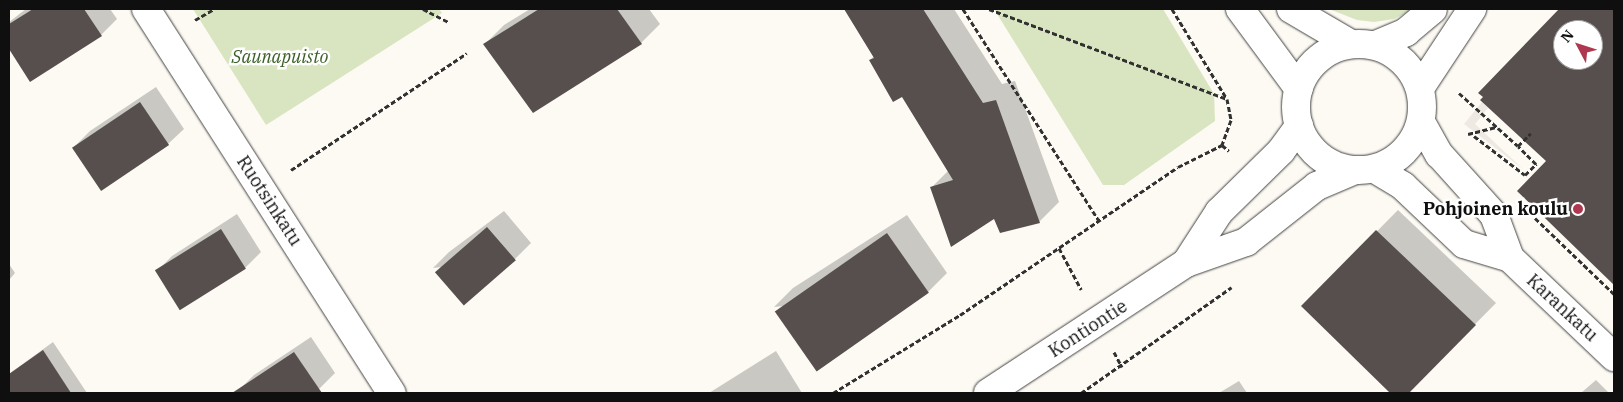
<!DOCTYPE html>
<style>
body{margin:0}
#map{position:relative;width:1623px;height:402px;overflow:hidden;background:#fdfaf3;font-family:"IBM Plex Serif",serif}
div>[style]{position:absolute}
.green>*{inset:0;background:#d9e4c0}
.plaza>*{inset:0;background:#eee9e2}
.shadow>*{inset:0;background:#0003}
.building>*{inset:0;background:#574f4d;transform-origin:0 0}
.path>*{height:3px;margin-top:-1.5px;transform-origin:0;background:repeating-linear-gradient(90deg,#313131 0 5px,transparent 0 7.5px)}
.roads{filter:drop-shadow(0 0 1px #424242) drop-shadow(0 0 1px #424242)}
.minor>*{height:28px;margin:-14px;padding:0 14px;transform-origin:14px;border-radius:14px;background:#fff}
.minor>.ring{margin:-14px;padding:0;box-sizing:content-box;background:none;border:28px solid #fff;border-radius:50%}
.dots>*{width:14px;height:14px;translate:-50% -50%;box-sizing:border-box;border:2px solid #fff;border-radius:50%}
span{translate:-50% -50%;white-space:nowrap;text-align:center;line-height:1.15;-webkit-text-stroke:5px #fff;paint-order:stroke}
.park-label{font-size:18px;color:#3c5f27;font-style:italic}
.street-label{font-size:18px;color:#0f0f0f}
.poi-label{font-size:18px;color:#0f0f0f;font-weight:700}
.right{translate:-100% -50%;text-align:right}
.frame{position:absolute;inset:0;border:10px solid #0f0f0f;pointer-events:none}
.north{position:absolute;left:1553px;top:20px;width:50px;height:50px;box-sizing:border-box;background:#fff;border:1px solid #9f9f9f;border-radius:50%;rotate:310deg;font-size:14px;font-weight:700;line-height:20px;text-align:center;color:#0f0f0f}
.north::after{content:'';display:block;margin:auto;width:18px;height:22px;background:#ae3850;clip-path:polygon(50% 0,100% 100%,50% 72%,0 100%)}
</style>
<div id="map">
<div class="green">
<i style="clip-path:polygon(193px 9px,439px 9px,442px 13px,266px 125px)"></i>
<i style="clip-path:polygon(994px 9px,1163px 9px,1214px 94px,1215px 121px,1124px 185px,1103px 185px)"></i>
<i style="clip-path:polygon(1329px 9px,1414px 9px,1394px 19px,1374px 22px,1357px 20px)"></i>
</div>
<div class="plaza">
<i style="clip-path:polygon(1482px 102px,1488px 108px,1475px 124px,1523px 169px,1464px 124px)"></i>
</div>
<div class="shadow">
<i style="clip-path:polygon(26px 9px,110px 9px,117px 19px,101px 35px,31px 80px,9px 47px,9px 22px)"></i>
<i style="clip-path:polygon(530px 9px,649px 9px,660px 24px,641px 43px,485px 44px,504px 25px)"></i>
<i style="clip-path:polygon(860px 9px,954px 9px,1002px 84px,1015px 81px,1059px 202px,1039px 222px,1000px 232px,995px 218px,932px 187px,949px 170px,902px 96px,870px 60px,874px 56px,851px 18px)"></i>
<i style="clip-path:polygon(evenodd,1561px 9px,1614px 9px,1614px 283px,1518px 191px,1548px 161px,1480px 93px,1561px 9px,1563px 30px,1593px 30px,1593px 60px,1563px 60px,1563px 30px)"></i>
<i style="clip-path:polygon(156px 87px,184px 129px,168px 144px,74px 147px,90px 131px)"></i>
<i style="clip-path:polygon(1398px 210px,1496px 303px,1407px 393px,1392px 393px,1303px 306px)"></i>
<i style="clip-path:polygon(504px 211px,531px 243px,515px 259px,433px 268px,449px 252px)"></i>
<i style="clip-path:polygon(237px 214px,261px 252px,245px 268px,156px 272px,172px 256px)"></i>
<i style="clip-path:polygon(907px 215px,947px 273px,928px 292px,774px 307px,793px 288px)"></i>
<i style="clip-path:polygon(9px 264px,15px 273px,9px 280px)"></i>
<i style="clip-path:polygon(311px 337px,335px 373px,319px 389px,313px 393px,239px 393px,238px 391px,254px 375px)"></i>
<i style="clip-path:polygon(53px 342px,87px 393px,17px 393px,9px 381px,9px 374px)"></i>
<i style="clip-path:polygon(776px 351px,802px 393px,709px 393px)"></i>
<i style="clip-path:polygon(1596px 380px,1609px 393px,1581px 393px)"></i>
<i style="clip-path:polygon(1239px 381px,1247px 393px,1219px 393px)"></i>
</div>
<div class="building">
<i style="clip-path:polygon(33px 9px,84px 9px,102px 36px,30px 82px,9px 49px,9px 24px)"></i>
<i style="clip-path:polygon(539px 9px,617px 9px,642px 44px,533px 113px,483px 44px)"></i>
<i style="clip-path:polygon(844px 9px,923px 9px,983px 103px,996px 100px,1040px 223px,1000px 233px,994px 219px,951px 247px,930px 187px,953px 180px,902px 97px,893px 102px,869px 60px,874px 58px)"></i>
<i style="clip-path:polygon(evenodd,1559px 9px,1614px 9px,1614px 285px,1517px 191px,1546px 161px,1480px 100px,1483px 97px,1478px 93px,1559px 9px,1563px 30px,1593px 30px,1593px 60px,1563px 60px,1563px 30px)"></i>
<i style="left:140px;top:102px;width:52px;height:82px;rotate:56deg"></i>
<i style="left:487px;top:227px;width:44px;height:69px;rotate:49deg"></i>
<i style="left:221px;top:229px;width:47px;height:78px;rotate:58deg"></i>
<i style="clip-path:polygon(1376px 230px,1476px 325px,1409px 393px,1390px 393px,1301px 306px)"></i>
<i style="left:887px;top:233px;width:73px;height:137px;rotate:55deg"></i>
<i style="clip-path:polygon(43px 350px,71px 393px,9px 393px,9px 374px)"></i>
<i style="clip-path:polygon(294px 352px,322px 393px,232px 393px)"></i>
</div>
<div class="path">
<i style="left:423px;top:9px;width:28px;rotate:27deg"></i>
<i style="left:963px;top:9px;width:252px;rotate:57.3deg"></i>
<i style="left:989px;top:9px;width:254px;rotate:20.7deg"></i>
<i style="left:1172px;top:9px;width:105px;rotate:58.6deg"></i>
<i style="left:1227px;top:99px;width:21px;rotate:79deg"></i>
<i style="left:1231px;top:120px;width:27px;rotate:110deg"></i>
<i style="left:1222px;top:145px;width:9px;rotate:41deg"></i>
<i style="left:195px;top:20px;width:22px;rotate:-30deg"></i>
<i style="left:1459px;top:93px;width:79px;rotate:41.9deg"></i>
<i style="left:1468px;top:134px;width:30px;rotate:-14deg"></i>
<i style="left:1474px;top:136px;width:64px;rotate:37.4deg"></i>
<i style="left:1525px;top:175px;width:16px;rotate:-45deg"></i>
<i style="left:1536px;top:164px;width:25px;rotate:-135deg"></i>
<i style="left:1518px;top:146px;width:18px;rotate:-45deg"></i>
<i style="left:291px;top:170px;width:211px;rotate:-33.6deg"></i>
<i style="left:1535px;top:218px;width:110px;rotate:43.9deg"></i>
<i style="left:1059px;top:248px;width:47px;rotate:61.8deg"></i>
<i style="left:1114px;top:352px;width:17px;rotate:62deg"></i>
<i style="left:833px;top:393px;width:149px;rotate:-31.6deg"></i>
<i style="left:960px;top:315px;width:263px;rotate:-34.2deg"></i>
<i style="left:1178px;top:167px;width:49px;rotate:-26.6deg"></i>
<i style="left:1081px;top:393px;width:184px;rotate:-35.1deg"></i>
</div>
<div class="roads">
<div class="minor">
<i style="left:146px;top:9px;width:456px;rotate:57.4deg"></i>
<i style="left:1240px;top:9px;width:99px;rotate:53.6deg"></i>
<i style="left:1291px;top:9px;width:69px;rotate:30.3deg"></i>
<i class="ring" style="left:1296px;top:44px;width:98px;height:98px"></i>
<i style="left:1376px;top:45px;width:33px;rotate:-23deg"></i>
<i style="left:1406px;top:32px;width:35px;rotate:-40deg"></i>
<i style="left:1420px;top:88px;width:95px;rotate:-56.6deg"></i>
<i style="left:1421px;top:122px;width:37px;rotate:61deg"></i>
<i style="left:1439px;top:154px;width:82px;rotate:48deg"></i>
<i style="left:1494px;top:215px;width:46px;rotate:69.6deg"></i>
<i style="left:1375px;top:169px;width:33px;rotate:31deg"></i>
<i style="left:1403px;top:186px;width:84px;rotate:43.6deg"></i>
<i style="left:1464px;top:244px;width:48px;rotate:16.9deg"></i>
<i style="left:1510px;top:258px;width:144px;rotate:43.6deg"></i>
<i style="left:1186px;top:263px;width:61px;rotate:-57.1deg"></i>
<i style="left:1219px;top:212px;width:87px;rotate:-44.5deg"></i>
<i style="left:1281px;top:151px;width:31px;rotate:-54deg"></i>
<i style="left:988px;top:393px;width:237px;rotate:-33.3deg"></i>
<i style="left:1186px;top:263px;width:64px;rotate:-19.3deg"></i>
<i style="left:1246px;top:242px;width:90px;rotate:-38.3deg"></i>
<i style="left:1317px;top:186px;width:39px;rotate:-23deg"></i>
</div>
</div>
<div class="dots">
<i style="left:1578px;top:209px;background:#ae3850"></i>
</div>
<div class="park-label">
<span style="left:280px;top:57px">Saunapuisto</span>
</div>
<div class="street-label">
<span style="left:269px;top:201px;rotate:57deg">Ruotsinkatu</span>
<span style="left:1562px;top:308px;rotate:43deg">Karankatu</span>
<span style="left:1088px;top:329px;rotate:-33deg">Kontiontie</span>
</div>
<div class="poi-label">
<span class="right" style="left:1568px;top:209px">Pohjoinen koulu</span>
</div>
<div class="frame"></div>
<div class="north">N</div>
</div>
